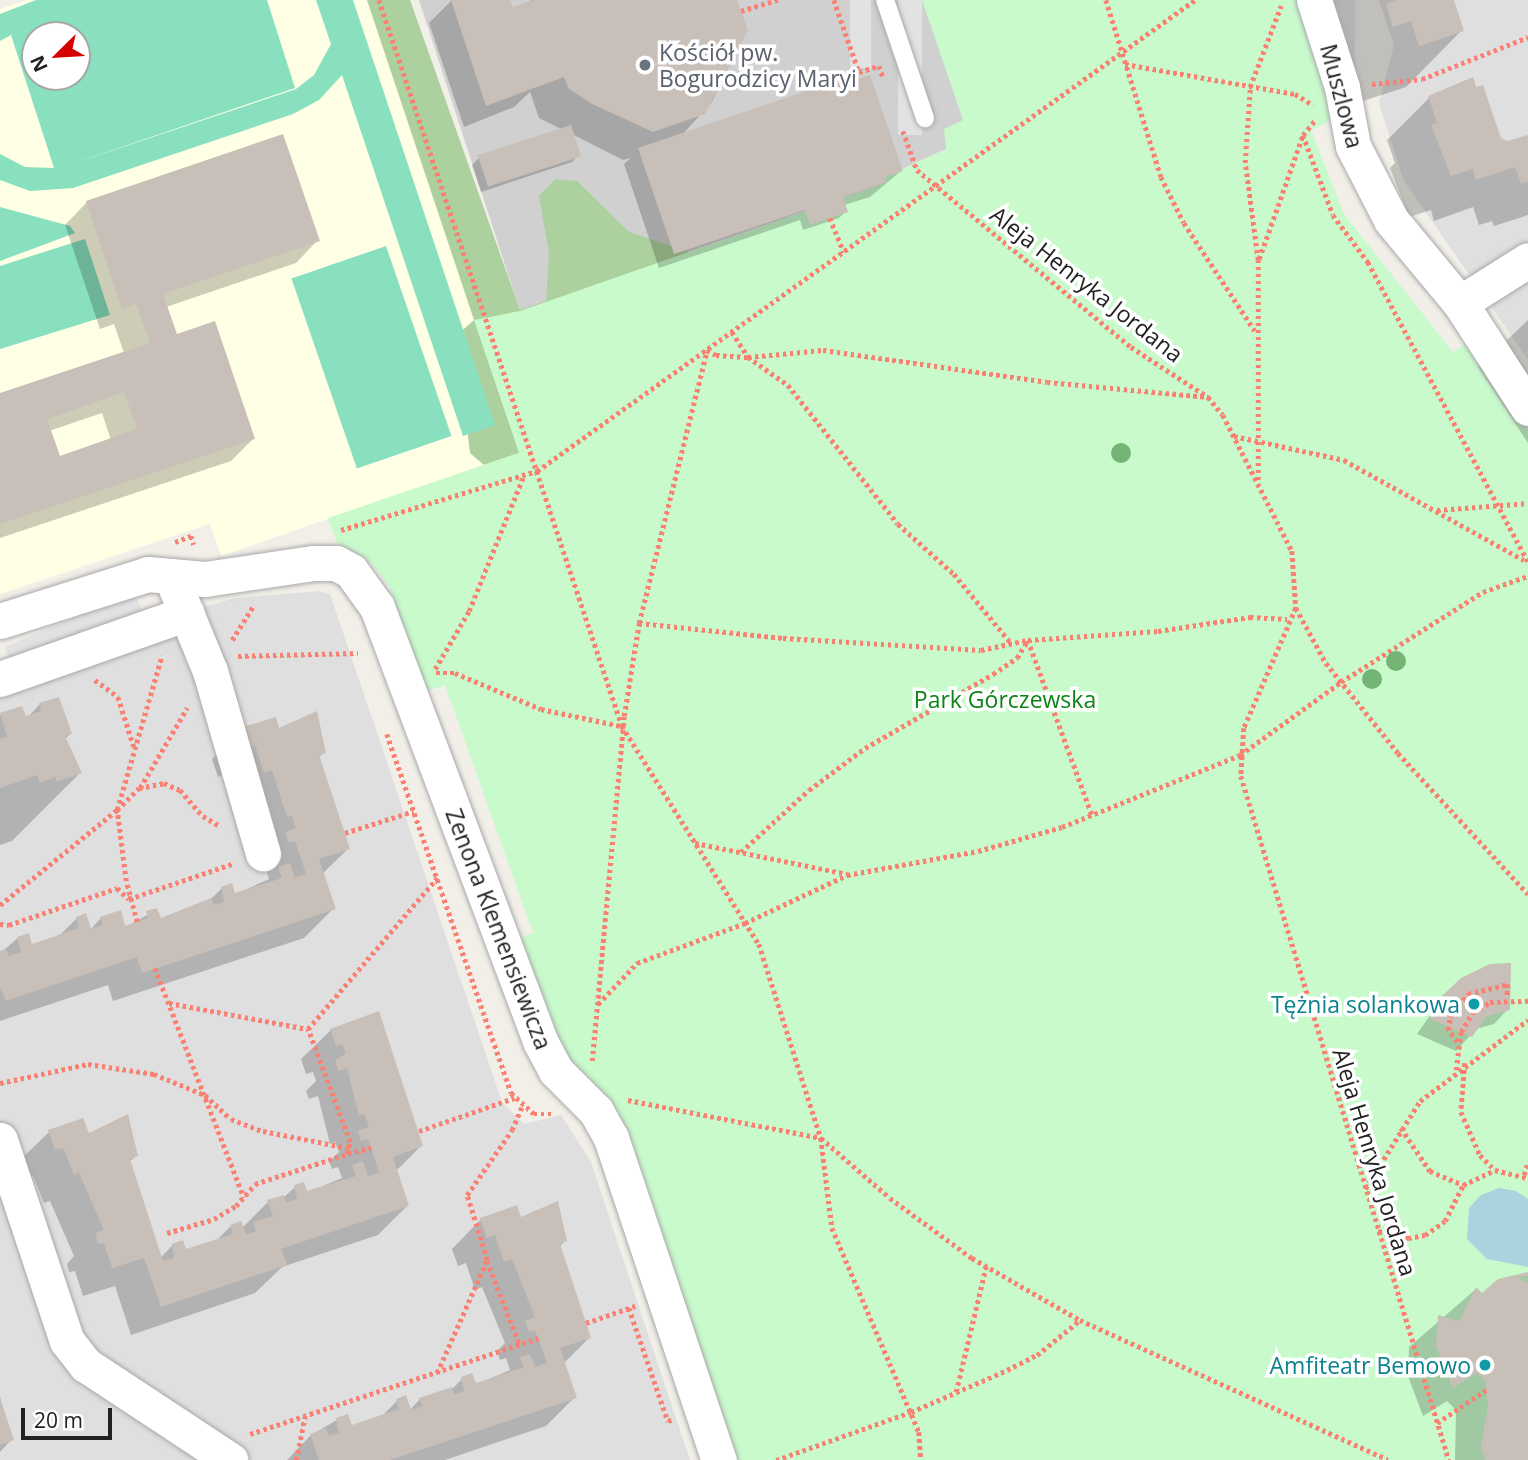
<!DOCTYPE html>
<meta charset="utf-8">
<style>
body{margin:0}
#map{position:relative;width:1528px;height:1460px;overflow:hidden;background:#f2efe9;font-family:"Open Sans",sans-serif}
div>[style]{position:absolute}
.residential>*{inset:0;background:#e0dfdf}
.education>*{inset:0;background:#ffffe5}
.religious>*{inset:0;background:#d0d0d0}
.forest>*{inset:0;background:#add19e}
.park>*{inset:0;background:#c8facc}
.pitch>*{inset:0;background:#88e0be;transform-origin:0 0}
.parking>*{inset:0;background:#e2e2e2;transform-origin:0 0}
.water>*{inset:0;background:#aad3df}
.shadow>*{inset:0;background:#0003}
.building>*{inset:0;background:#c7bfb8;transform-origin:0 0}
.path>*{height:4.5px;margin-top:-2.25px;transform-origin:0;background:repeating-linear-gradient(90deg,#fa8072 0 3.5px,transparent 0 7px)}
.roads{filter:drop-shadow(0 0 2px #a9a9a9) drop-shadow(0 0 2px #a9a9a9)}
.service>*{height:18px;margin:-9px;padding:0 9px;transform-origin:9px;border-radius:9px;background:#fff}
.minor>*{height:35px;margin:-17.5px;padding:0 17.5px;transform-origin:17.5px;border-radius:17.5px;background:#fff}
.trees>*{width:20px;height:20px;margin:-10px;border-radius:50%;background:#74b475}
.dots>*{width:19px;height:19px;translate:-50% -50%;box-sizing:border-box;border:4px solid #fff;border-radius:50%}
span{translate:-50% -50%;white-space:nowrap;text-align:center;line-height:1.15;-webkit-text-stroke:7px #fff;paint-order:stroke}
.worship-label{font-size:23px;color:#5b616d}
.left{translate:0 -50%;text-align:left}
.street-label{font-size:23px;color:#222}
.park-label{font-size:23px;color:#0c8416}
.culture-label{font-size:23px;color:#0d838f}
.right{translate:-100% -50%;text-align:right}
.north{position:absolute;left:21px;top:21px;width:70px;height:70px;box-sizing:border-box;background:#fff;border:2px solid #a7a7a7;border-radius:50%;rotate:246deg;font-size:19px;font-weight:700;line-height:28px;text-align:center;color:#222}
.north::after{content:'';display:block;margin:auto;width:24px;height:32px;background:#d40000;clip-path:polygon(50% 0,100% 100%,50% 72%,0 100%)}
.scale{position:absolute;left:21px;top:1408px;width:91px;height:32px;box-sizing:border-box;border:4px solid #222;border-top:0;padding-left:9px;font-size:21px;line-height:24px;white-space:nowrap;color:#222;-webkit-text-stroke:5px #fff;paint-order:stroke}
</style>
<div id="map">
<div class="residential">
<i style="clip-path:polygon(1379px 0,1528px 0,1528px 360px,1403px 179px,1379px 103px,1394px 45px)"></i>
<i style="clip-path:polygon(319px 591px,330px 594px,502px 1102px,524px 1124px,561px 1115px,591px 1162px,690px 1460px,0 1460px,0 666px,235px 598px)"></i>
</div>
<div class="education">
<i style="clip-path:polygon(evenodd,27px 0,367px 0,519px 453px,221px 556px,210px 524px,0 594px,0 9px,27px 0,35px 35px,77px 35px,77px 77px,35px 77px,35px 35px)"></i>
</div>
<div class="religious">
<i style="clip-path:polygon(419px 0,932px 0,979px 140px,946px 149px,885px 177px,887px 182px,520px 311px)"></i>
</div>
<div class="forest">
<i style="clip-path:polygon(367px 0,410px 0,520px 310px,546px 301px,549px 253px,539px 196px,555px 179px,577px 181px,629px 232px,690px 252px,519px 453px,484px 465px,470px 453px,456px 336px,474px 320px)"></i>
</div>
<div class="park">
<i style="clip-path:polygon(922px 0,1298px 0,1337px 118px,1311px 130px,1344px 214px,1453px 352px,1470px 342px,1528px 431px,1528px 1460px,735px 1460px,644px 1198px,623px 1121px,555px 1044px,515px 940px,533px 933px,445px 685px,427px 691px,421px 687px,390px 587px,369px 561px,337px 543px,328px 518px,519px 453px,474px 320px,520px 311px,886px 183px,885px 177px,946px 149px,944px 129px,963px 120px)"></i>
</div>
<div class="pitch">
<i style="clip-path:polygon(evenodd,36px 0,267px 0,295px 88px,60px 168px,296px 89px,314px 75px,331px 44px,316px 0,353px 0,495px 425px,463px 436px,342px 75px,319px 100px,293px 114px,73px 188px,30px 191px,0 180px,0 154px,25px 167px,54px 168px,11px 35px,0 41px,0 14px,36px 0,35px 35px,77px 35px,77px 77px,35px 77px,35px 35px)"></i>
<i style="clip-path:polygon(0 207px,70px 226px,75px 233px,0 261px)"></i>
<i style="clip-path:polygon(85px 239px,110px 315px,0 349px,0 266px)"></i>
<i style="left:386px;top:246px;width:201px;height:100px;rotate:71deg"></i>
</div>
<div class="parking">
<i style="left:850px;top:0;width:21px;height:68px"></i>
<i style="left:898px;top:0;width:24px;height:135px"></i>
<i style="left:1330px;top:0;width:25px;height:67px"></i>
<i style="left:134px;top:592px;width:28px;height:141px;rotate:67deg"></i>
</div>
<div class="water">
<i style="clip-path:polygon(1499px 1188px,1516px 1191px,1528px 1199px,1528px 1267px,1487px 1259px,1467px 1239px,1469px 1208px,1481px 1195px)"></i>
</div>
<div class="shadow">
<i style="clip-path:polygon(452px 0,508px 0,512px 10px,532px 0,735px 0,746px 30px,712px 102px,682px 135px,901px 171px,870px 197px,844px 205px,846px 211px,839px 218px,803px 230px,800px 220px,659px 268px,624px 164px,631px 158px,623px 160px,572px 134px,579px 155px,572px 162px,481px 192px,472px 165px,479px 158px,563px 130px,539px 118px,530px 92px,514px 107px,464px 127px,429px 23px)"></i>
<i style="clip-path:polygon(1330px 0,1452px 0,1462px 30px,1406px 87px,1363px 101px)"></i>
<i style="clip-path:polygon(1429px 98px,1508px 143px,1528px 136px,1528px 215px,1494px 226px,1492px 221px,1479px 225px,1473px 207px,1434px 221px,1431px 210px,1409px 217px,1390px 168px,1395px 163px,1387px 140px)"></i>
<i style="clip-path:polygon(evenodd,87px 202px,318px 240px,296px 263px,166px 307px,176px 336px,253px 439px,231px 461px,0 538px,0 395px,124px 353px,114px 324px,100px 329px,65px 225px,87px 202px,102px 413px,111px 440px,58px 458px,49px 431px,102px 413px)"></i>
<i style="clip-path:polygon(1528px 320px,1528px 443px,1478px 367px)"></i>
<i style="clip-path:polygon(58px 699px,70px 734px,64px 740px,80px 773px,12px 841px,0 845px,0 715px,21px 708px,26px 719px,39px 705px)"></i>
<i style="clip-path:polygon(241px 730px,278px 731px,324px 752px,318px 758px,348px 849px,322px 874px,334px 908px,304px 938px,113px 1001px,108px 985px,0 1021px,0 953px,18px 938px,31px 946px,58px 937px,77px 918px,90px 930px,101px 918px,124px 928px,156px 910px,160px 920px,210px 900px,222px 888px,234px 895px,269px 879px,266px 870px,260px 871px,226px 774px,218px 777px,212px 759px)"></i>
<i style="clip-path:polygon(1443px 997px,1508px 1009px,1494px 1024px,1476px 1029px,1456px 1051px,1417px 1034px)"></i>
<i style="clip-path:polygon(378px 1013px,421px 1146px,396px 1171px,407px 1206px,378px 1235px,282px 1267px,255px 1293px,131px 1335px,115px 1286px,83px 1296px,75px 1271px,69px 1272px,67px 1264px,74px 1256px,50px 1201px,44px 1203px,33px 1176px,26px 1179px,19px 1161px,49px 1132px,88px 1135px,136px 1156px,129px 1162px,160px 1258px,173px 1245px,185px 1252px,215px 1242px,231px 1226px,242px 1228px,268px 1202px,283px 1198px,295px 1187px,306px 1193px,342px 1178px,338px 1167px,332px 1169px,329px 1161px,339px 1152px,335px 1142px,330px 1144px,318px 1096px,309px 1099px,306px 1091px,316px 1081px,313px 1072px,306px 1074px,301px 1059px,331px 1030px)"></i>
<i style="clip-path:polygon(481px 1219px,520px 1219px,565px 1241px,559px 1247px,589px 1338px,564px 1363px,575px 1397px,546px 1426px,445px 1460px,287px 1460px,311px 1435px,337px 1420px,351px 1427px,381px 1417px,397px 1401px,410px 1410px,420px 1399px,452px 1389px,462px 1379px,475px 1385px,510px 1370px,506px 1358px,500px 1360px,497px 1351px,505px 1343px,482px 1287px,475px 1290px,466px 1263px,458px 1266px,452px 1249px)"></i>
<i style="clip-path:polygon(1528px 1275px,1528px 1460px,1455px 1460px,1456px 1410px,1447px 1401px,1423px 1416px,1408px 1376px,1409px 1347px,1476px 1289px,1481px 1295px,1508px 1277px)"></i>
<i style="clip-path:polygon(0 1397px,12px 1439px,0 1452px)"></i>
</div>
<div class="building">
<i style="clip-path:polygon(451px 0,510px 0,513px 7px,534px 0,737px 0,748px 30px,705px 114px,653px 132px,590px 103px,568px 88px,564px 77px,486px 106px)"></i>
<i style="clip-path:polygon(1396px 0,1454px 0,1464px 31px,1419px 46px,1411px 21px,1393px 27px,1386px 4px)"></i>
<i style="clip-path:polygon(870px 75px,903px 171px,885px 177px,887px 182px,843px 197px,848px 212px,810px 225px,805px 210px,674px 254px,638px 148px,850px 76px,852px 81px)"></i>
<i style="clip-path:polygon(1473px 77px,1476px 87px,1483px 85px,1501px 138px,1508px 141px,1528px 135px,1528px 182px,1521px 184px,1515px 167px,1476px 180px,1473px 169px,1451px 176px,1431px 125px,1437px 123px,1428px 96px)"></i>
<i style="left:571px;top:125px;width:33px;height:98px;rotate:72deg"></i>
<i style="clip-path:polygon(evenodd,283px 134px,320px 241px,163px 294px,177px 334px,215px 321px,255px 439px,0 524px,0 393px,150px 343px,136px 303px,122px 309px,86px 201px,283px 134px,124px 392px,137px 429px,60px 456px,47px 419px,124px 392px)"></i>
<i style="clip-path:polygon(59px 697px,72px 734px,65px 736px,82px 773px,57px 782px,55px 777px,40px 783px,37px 775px,0 788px,0 739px,7px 737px,0 713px,22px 706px,26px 716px,41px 711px,39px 703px)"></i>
<i style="clip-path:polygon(317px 711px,326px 753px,319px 755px,350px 849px,319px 859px,336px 909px,142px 973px,137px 957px,6px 1001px,0 987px,0 951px,6px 949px,9px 956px,21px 952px,17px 937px,29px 933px,32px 944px,79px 928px,76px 917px,86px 913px,91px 929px,103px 925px,100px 917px,121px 910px,125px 926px,148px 918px,146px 911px,157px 908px,161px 918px,211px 898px,214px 905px,224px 902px,221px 887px,232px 883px,235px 893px,282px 878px,278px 867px,290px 863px,295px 878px,306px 874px,295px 841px,289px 843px,285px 832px,296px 828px,292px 816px,287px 817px,272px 770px,264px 773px,255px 746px,247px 749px,240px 728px,276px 717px,279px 728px)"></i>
<i style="clip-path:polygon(1511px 963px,1510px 1010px,1487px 1016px,1472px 1037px,1430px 1019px,1442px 996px,1461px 978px,1490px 964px)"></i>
<i style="clip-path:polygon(379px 1011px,423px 1146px,393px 1157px,409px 1206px,281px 1249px,287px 1265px,161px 1307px,144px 1258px,112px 1268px,104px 1243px,98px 1244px,95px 1233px,104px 1230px,79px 1173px,74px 1175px,63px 1148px,55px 1150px,48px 1130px,83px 1118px,89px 1133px,128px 1114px,138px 1156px,130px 1159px,163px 1261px,174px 1258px,172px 1244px,183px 1240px,186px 1249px,233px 1234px,230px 1225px,241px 1221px,246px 1235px,256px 1231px,253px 1222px,273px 1216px,267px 1200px,284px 1195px,286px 1203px,297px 1199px,294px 1185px,304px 1182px,307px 1191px,356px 1176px,352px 1165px,363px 1161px,368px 1176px,379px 1172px,368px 1139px,361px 1141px,358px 1131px,369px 1127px,364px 1114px,359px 1116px,347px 1068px,338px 1071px,335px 1060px,346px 1054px,342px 1044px,336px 1046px,330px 1029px)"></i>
<i style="clip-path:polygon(558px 1201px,567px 1241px,560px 1244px,591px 1338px,560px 1348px,577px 1398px,390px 1460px,319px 1460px,310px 1434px,326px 1428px,329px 1436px,339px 1433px,336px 1418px,348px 1414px,352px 1425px,399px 1409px,396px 1399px,406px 1395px,411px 1410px,423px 1406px,419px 1398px,452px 1387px,454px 1395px,464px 1391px,461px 1377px,472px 1373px,476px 1383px,524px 1367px,520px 1357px,530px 1354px,535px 1367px,547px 1363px,535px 1330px,529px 1332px,525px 1321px,535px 1317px,512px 1259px,504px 1262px,495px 1235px,487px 1238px,480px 1218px,517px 1205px,521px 1217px)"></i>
<i style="clip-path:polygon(1528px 1272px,1528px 1276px,1516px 1277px,1528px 1283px,1528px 1460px,1485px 1460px,1481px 1448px,1488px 1406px,1485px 1380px,1477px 1373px,1453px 1388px,1436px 1346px,1438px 1315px,1459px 1321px,1476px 1287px,1482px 1293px,1498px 1279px)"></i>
<i style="clip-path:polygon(0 1398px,14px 1440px,0 1445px)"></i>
</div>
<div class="path">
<i style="left:379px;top:0;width:766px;rotate:71.49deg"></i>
<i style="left:622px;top:726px;width:257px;rotate:57.9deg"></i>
<i style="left:759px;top:944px;width:204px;rotate:72.3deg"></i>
<i style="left:821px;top:1138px;width:91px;rotate:83deg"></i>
<i style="left:832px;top:1228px;width:222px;rotate:66.9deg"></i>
<i style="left:919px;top:1432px;width:28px;rotate:86deg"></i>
<i style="left:834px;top:0;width:76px;rotate:70.9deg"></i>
<i style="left:859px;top:72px;width:21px;rotate:-17deg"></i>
<i style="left:879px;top:66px;width:12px;rotate:70deg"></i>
<i style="left:1106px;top:0;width:185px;rotate:72.7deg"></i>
<i style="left:1161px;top:177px;width:51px;rotate:63.4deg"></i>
<i style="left:1184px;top:223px;width:129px;rotate:56.7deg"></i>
<i style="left:741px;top:11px;width:39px;rotate:-17deg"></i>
<i style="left:1125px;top:64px;width:173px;rotate:10deg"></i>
<i style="left:1295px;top:94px;width:21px;rotate:31deg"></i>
<i style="left:1372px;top:84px;width:50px;rotate:-5.7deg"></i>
<i style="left:1422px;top:79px;width:114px;rotate:-21.6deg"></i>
<i style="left:903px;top:131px;width:41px;rotate:70.3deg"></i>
<i style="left:917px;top:170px;width:278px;rotate:39.6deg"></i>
<i style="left:1131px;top:347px;width:92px;rotate:33deg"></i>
<i style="left:1208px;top:397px;width:23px;rotate:50deg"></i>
<i style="left:1223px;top:415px;width:153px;rotate:63.1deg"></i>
<i style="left:1292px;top:551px;width:57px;rotate:86deg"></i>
<i style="left:1296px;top:608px;width:131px;rotate:113.4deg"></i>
<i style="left:1244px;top:728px;width:48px;rotate:93.6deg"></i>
<i style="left:1241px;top:776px;width:715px;rotate:73.09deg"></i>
<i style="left:1303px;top:135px;width:85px;rotate:69.4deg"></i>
<i style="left:1333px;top:215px;width:59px;rotate:53.3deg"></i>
<i style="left:1368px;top:262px;width:340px;rotate:61.9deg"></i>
<i style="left:830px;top:218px;width:37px;rotate:68deg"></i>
<i style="left:1259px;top:259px;width:132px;rotate:-70.5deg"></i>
<i style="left:1303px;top:135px;width:21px;rotate:-51deg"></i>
<i style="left:732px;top:332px;width:30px;rotate:57deg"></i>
<i style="left:748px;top:357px;width:49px;rotate:35deg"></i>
<i style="left:788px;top:385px;width:177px;rotate:51.6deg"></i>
<i style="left:898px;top:524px;width:75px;rotate:41.8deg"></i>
<i style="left:954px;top:574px;width:89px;rotate:50.4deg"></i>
<i style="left:1234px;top:436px;width:113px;rotate:12.3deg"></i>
<i style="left:1344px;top:460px;width:206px;rotate:29.1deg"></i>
<i style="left:1258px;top:480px;width:220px;rotate:-90deg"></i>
<i style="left:1258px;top:260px;width:98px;rotate:-97.6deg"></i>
<i style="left:1245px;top:163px;width:76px;rotate:-86.2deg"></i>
<i style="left:1250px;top:87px;width:87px;rotate:-69.1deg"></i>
<i style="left:1437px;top:510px;width:91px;rotate:-4.4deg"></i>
<i style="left:341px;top:530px;width:205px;rotate:-16.8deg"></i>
<i style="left:537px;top:471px;width:809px;rotate:-35.6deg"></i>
<i style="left:175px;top:542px;width:17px;rotate:-21deg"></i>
<i style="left:191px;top:536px;width:9px;rotate:72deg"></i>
<i style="left:1296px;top:608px;width:63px;rotate:61.4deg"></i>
<i style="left:1326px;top:663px;width:115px;rotate:51.3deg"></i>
<i style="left:1398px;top:753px;width:192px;rotate:47.3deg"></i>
<i style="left:639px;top:623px;width:145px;rotate:5.9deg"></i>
<i style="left:783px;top:638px;width:198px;rotate:3.5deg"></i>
<i style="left:981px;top:650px;width:48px;rotate:-12deg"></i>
<i style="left:1028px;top:640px;width:130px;rotate:-4deg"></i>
<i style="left:1158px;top:631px;width:93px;rotate:-8.7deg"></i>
<i style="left:1250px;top:617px;width:37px;rotate:3deg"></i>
<i style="left:232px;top:640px;width:40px;rotate:-58deg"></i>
<i style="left:238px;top:656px;width:120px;rotate:-1.4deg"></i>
<i style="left:435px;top:669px;width:67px;rotate:-59.6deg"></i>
<i style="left:469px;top:611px;width:147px;rotate:-68deg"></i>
<i style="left:436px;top:673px;width:19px"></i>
<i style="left:455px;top:673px;width:93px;rotate:22.7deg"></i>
<i style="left:541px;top:709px;width:82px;rotate:12deg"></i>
<i style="left:95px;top:680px;width:29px;rotate:36deg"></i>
<i style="left:118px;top:697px;width:52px;rotate:72.3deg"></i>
<i style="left:387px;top:734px;width:380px;rotate:70.9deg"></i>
<i style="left:511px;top:1093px;width:31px;rotate:42deg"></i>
<i style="left:534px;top:1114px;width:20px"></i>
<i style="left:140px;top:788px;width:93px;rotate:-59.6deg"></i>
<i style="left:345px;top:833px;width:72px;rotate:-17.7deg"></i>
<i style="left:695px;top:843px;width:155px;rotate:11.5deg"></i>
<i style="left:741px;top:852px;width:92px;rotate:-42.4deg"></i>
<i style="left:809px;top:790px;width:70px;rotate:-36.9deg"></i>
<i style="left:865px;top:748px;width:148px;rotate:-30deg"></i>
<i style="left:993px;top:674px;width:29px;rotate:-34deg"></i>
<i style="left:1017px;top:658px;width:21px;rotate:-59deg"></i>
<i style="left:1028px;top:640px;width:186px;rotate:69.9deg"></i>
<i style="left:0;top:905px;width:151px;rotate:-39.1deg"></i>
<i style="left:117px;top:810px;width:161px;rotate:-73.8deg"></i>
<i style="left:137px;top:922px;width:42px;rotate:-105deg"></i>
<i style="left:126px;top:881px;width:72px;rotate:-97.2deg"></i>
<i style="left:117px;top:810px;width:31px;rotate:-45deg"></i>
<i style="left:139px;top:788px;width:25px;rotate:-11deg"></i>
<i style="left:164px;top:783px;width:17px;rotate:24deg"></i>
<i style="left:180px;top:790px;width:35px;rotate:49deg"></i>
<i style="left:203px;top:816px;width:21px;rotate:31deg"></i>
<i style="left:0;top:924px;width:9px;rotate:6deg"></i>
<i style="left:9px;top:925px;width:114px;rotate:-18.9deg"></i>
<i style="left:117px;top:888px;width:16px;rotate:43deg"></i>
<i style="left:129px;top:899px;width:112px;rotate:-18.8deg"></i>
<i style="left:155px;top:968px;width:246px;rotate:68.8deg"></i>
<i style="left:169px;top:1003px;width:141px;rotate:10.6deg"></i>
<i style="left:308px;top:1029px;width:199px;rotate:-49.5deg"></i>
<i style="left:598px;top:1004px;width:57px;rotate:-46.4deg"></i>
<i style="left:637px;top:963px;width:115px;rotate:-20.3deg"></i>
<i style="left:745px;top:923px;width:113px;rotate:-25.2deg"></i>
<i style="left:847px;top:875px;width:133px;rotate:-10.4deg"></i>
<i style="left:978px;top:851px;width:87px;rotate:-15.9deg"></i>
<i style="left:1062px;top:827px;width:192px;rotate:-22deg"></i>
<i style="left:1240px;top:755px;width:125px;rotate:-35.9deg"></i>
<i style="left:1341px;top:682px;width:168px;rotate:-32.4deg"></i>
<i style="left:1483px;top:592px;width:48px;rotate:-19.6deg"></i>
<i style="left:1457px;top:1042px;width:15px;rotate:-127deg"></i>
<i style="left:1448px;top:1030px;width:13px;rotate:-81deg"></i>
<i style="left:1450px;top:1017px;width:29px;rotate:-52deg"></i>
<i style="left:1468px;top:994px;width:41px;rotate:-14deg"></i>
<i style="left:1508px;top:984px;width:14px;rotate:94deg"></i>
<i style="left:592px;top:1061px;width:346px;rotate:-84.7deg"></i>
<i style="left:624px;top:716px;width:94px;rotate:-80.8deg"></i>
<i style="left:639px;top:623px;width:281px;rotate:-76deg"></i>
<i style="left:707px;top:350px;width:10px;rotate:29deg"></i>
<i style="left:716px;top:355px;width:32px;rotate:4deg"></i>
<i style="left:748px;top:357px;width:75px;rotate:-5.3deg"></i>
<i style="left:823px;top:350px;width:226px;rotate:8.1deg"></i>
<i style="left:1047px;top:382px;width:162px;rotate:5.3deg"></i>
<i style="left:1465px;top:1063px;width:49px;rotate:94.7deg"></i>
<i style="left:1461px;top:1112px;width:47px;rotate:66.2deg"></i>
<i style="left:1480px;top:1155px;width:21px;rotate:45deg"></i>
<i style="left:1456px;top:1070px;width:38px;rotate:-83deg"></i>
<i style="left:1461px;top:1032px;width:23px;rotate:-59deg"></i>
<i style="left:1473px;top:1012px;width:20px;rotate:-30deg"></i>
<i style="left:1490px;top:1002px;width:38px;rotate:-2deg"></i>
<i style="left:0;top:1083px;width:90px;rotate:-12.2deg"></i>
<i style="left:88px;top:1064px;width:67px;rotate:8.6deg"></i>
<i style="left:154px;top:1074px;width:55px;rotate:22.4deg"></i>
<i style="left:205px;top:1095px;width:35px;rotate:43deg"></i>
<i style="left:231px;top:1119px;width:34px;rotate:21deg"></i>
<i style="left:263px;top:1131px;width:88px;rotate:11.2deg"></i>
<i style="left:628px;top:1100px;width:197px;rotate:11.1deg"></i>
<i style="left:821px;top:1138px;width:91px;rotate:41deg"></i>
<i style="left:890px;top:1198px;width:102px;rotate:36.2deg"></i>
<i style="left:972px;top:1258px;width:125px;rotate:29.9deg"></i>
<i style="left:1080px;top:1320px;width:338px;rotate:24.4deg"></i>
<i style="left:1401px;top:1128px;width:52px;rotate:56deg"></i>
<i style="left:1430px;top:1171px;width:36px;rotate:23deg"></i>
<i style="left:419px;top:1131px;width:101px;rotate:-19.2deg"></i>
<i style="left:348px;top:1153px;width:24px;rotate:-12deg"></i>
<i style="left:1524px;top:1175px;width:14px;rotate:-73deg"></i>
<i style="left:1365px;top:1189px;width:104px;rotate:-58deg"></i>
<i style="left:1420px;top:1101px;width:135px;rotate:-36.9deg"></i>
<i style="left:1378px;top:1231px;width:31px;rotate:13deg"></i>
<i style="left:1408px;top:1238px;width:17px;rotate:-10deg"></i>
<i style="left:1425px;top:1235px;width:24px;rotate:-35deg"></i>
<i style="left:1445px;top:1221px;width:40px;rotate:-63.4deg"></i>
<i style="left:1463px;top:1185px;width:35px;rotate:-25deg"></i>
<i style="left:1495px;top:1170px;width:34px;rotate:14deg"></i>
<i style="left:167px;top:1233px;width:49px;rotate:-16.6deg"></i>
<i style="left:214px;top:1219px;width:26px;rotate:-31deg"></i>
<i style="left:236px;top:1206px;width:29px;rotate:-49deg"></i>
<i style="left:255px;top:1184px;width:97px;rotate:-18.1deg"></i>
<i style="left:347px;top:1154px;width:12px;rotate:-76deg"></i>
<i style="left:350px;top:1142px;width:121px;rotate:-110.4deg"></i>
<i style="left:487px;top:1261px;width:90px;rotate:68.6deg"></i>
<i style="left:629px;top:1308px;width:120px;rotate:71deg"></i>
<i style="left:668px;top:1421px;width:6px;rotate:-18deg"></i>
<i style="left:586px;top:1323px;width:52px;rotate:-19.1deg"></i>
<i style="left:437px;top:1373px;width:124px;rotate:-66.1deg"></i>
<i style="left:487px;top:1260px;width:68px;rotate:-107.1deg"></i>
<i style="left:467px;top:1195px;width:79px;rotate:-55.3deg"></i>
<i style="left:512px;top:1130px;width:25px;rotate:-67deg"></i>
<i style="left:956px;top:1392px;width:130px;rotate:-76.6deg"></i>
<i style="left:1437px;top:1423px;width:59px;rotate:-34deg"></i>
<i style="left:250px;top:1434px;width:304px;rotate:-18.4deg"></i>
<i style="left:296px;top:1460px;width:44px;rotate:-78.2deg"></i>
<i style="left:776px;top:1460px;width:143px;rotate:-19.6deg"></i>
<i style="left:911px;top:1412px;width:105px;rotate:-23.6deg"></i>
<i style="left:1007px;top:1370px;width:34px;rotate:-27deg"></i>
<i style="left:1037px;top:1355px;width:55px;rotate:-39.1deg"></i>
</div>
<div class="roads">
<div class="service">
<i style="left:885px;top:0;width:125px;rotate:71.3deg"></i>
</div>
<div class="minor">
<i style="left:1314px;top:0;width:91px;rotate:72.2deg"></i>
<i style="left:1342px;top:87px;width:60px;rotate:79.4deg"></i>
<i style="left:1353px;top:146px;width:83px;rotate:62.8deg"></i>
<i style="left:1391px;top:220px;width:108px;rotate:50.3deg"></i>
<i style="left:1460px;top:303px;width:80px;rotate:-32.3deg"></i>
<i style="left:1460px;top:303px;width:125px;rotate:57.1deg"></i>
<i style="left:171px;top:576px;width:103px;rotate:67.7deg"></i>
<i style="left:210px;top:671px;width:190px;rotate:73.8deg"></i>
<i style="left:0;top:621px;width:155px;rotate:-17.6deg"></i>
<i style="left:148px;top:574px;width:57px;rotate:5deg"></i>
<i style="left:205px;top:579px;width:110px;rotate:-8.4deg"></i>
<i style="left:314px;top:563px;width:22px"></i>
<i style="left:336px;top:563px;width:17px;rotate:28deg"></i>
<i style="left:351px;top:571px;width:44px;rotate:54.2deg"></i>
<i style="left:377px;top:607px;width:464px;rotate:69.4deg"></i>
<i style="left:540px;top:1041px;width:34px;rotate:62deg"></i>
<i style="left:556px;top:1071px;width:57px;rotate:45deg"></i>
<i style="left:596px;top:1111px;width:31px;rotate:61deg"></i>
<i style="left:611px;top:1138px;width:340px;rotate:71.5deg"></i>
<i style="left:0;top:679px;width:198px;rotate:-19.4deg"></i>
<i style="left:0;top:1140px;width:212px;rotate:71.6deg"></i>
<i style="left:67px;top:1341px;width:31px;rotate:52deg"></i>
<i style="left:86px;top:1365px;width:173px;rotate:33.4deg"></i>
</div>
</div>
<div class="trees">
<i style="left:1121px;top:453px"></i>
<i style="left:1396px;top:661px"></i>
<i style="left:1372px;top:679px"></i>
</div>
<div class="dots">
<i style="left:645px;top:65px;background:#6b7280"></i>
<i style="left:1474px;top:1004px;background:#0f9aa8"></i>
<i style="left:1485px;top:1365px;background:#0f9aa8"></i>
</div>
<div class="worship-label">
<span class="left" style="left:659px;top:65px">Kościół pw.<br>Bogurodzicy Maryi</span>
</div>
<div class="street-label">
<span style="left:1342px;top:96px;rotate:75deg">Muszlowa</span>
<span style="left:1087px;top:284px;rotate:38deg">Aleja Henryka Jordana</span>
<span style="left:499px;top:929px;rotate:69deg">Zenona Klemensiewicza</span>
<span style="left:1375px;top:1162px;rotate:73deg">Aleja Henryka Jordana</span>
</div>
<div class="park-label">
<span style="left:1005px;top:699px">Park Górczewska</span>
</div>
<div class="culture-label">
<span class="right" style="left:1460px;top:1004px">Tężnia solankowa</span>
<span class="right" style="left:1471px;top:1365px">Amfiteatr Bemowo</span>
</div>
<div class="north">N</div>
<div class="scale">20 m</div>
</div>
